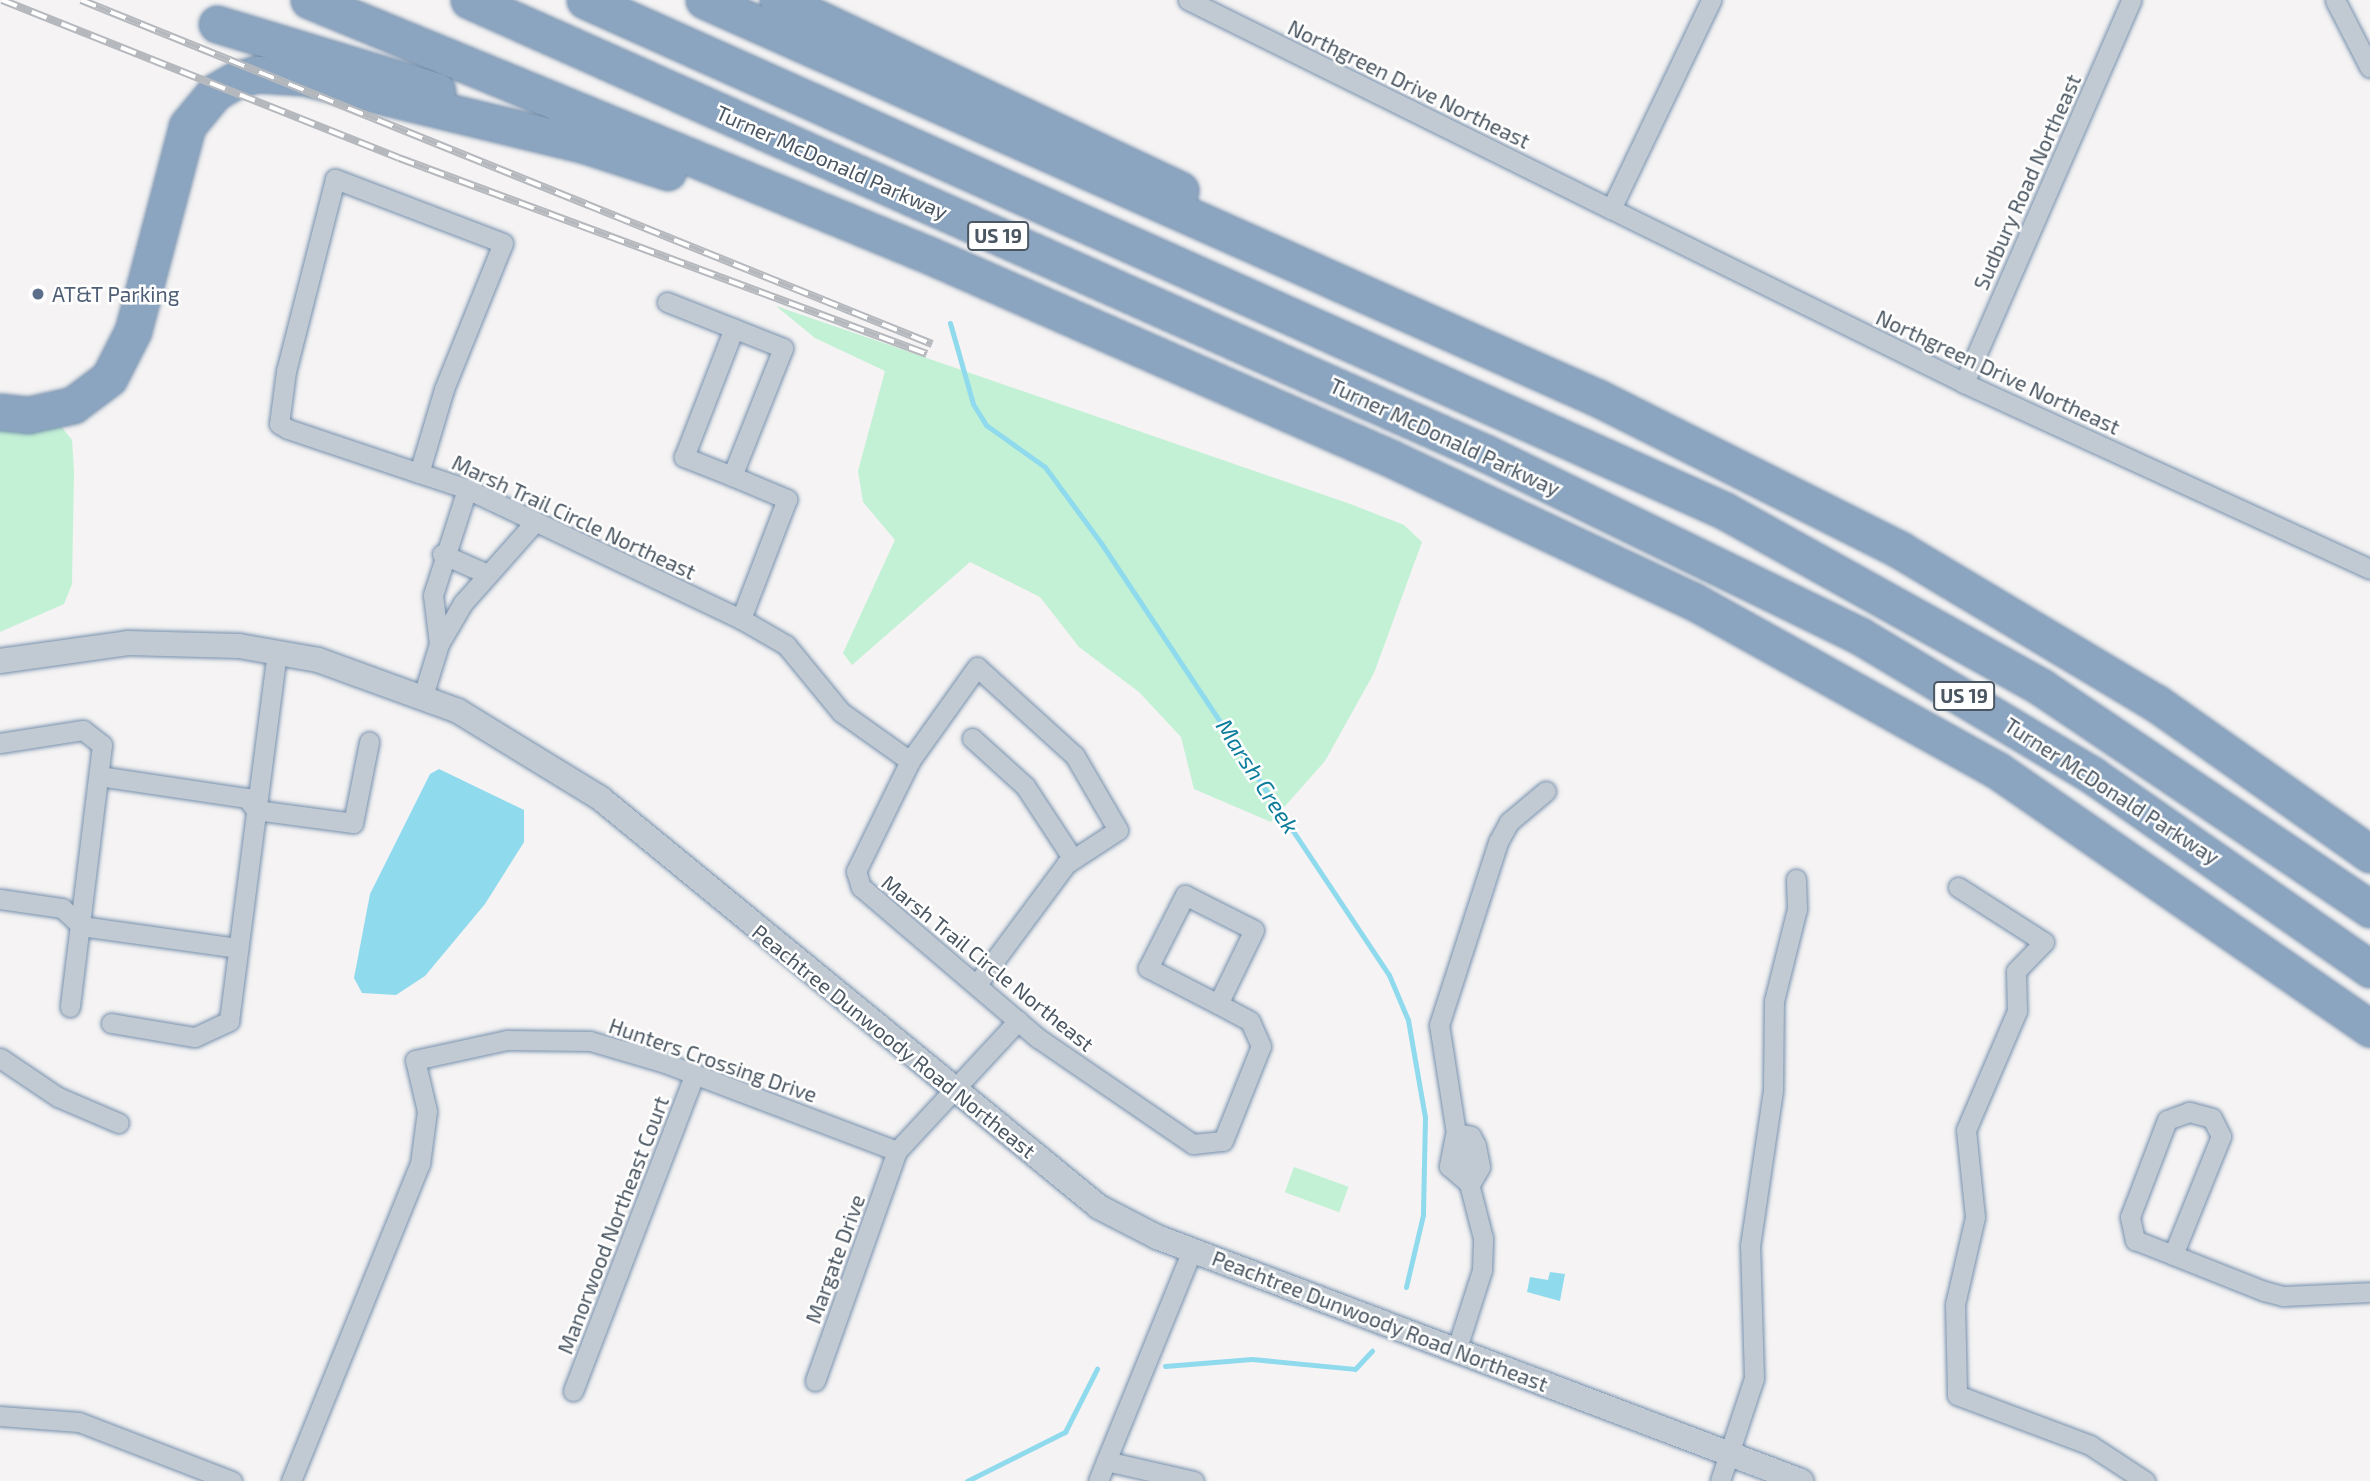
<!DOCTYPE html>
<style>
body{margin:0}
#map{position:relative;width:2370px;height:1481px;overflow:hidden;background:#f5f3f3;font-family:"Exo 2",sans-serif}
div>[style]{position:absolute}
.green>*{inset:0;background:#c3f1d5;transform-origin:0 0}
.water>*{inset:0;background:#90daee}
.stream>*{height:5px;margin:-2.5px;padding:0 2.5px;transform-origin:2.5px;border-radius:2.5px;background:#90daee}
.roads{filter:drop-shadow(0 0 2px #7690ad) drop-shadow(0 0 2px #7690ad)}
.minor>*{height:19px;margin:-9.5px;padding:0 9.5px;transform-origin:9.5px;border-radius:9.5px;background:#c1cad2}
.tertiary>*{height:24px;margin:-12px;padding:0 12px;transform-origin:12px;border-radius:12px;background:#c1cad2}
.motorway>*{height:35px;margin:-17.5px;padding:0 17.5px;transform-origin:17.5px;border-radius:17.5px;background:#8ba5c1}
.rail>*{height:8px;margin-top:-4px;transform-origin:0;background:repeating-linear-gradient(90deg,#fff 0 16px,#b5b8bd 0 32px);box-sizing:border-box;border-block:2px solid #b5b8bd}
.dots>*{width:19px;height:19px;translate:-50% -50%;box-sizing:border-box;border:4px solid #fff;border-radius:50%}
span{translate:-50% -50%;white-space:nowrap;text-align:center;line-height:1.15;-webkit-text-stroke:5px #fff;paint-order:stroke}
.shield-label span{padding:2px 5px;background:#fff;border:2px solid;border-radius:5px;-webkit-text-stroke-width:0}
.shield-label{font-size:19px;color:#4a5661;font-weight:700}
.street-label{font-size:21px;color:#4a5661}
.service-label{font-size:21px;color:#4e5e75}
.left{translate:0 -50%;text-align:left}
.water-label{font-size:23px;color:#0c7c9b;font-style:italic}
</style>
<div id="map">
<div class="green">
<i style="clip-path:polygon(776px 306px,1353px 505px,1404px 525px,1422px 542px,1374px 673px,1325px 761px,1271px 822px,1194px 789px,1181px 737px,1139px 692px,1079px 647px,1040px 597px,970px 562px,852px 665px,843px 653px,895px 540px,863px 502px,858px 471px,885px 371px,815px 338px)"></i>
<i style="clip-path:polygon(0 421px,61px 426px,72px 440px,74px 472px,72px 584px,64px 604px,0 632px)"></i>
<i style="left:1294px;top:1167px;width:58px;height:27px;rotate:20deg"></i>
</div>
<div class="water">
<i style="clip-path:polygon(439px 769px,524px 810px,524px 842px,485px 904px,425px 976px,396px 995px,362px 993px,354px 978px,370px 894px,430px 774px)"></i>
<i style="clip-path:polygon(1550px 1272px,1565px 1274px,1560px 1301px,1527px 1292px,1530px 1277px,1548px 1280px)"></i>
</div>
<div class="stream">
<i style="left:950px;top:323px;width:84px;rotate:74.1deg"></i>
<i style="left:973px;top:404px;width:25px;rotate:58deg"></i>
<i style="left:986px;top:425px;width:72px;rotate:35.4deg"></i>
<i style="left:1045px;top:467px;width:94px;rotate:53.6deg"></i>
<i style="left:1101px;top:543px;width:519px;rotate:56.31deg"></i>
<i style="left:1389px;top:975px;width:49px;rotate:67.1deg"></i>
<i style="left:1408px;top:1020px;width:98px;rotate:80.1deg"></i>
<i style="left:1425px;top:1117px;width:98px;rotate:91.2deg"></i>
<i style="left:1423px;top:1215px;width:74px;rotate:103.3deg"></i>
<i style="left:1165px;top:1366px;width:87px;rotate:-4.6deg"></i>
<i style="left:1252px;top:1359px;width:103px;rotate:5.5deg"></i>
<i style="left:1355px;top:1369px;width:25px;rotate:-47deg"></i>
<i style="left:967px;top:1481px;width:110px;rotate:-26.6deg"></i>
<i style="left:1065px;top:1432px;width:71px;rotate:-63.1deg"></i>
</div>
<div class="roads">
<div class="minor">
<i style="left:1188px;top:0;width:472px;rotate:26.3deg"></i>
<i style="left:1611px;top:209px;width:232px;rotate:-64.4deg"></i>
<i style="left:2335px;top:0;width:76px;rotate:62.8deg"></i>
<i style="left:1611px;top:209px;width:394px;rotate:26.2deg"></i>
<i style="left:1964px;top:383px;width:447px;rotate:24.6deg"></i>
<i style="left:667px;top:302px;width:125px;rotate:21.6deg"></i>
<i style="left:783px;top:348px;width:138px;rotate:111.7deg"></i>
<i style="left:732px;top:476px;width:60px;rotate:22.7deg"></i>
<i style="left:787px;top:499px;width:129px;rotate:111deg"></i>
<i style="left:1964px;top:383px;width:418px;rotate:-66.4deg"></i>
<i style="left:419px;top:473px;width:88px;rotate:-73.4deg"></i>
<i style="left:444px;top:389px;width:157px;rotate:-68deg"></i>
<i style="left:503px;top:243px;width:180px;rotate:-159.1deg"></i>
<i style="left:335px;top:179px;width:198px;rotate:104.3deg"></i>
<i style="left:286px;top:371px;width:53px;rotate:97.5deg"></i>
<i style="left:279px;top:424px;width:10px;rotate:29deg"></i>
<i style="left:288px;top:429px;width:138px;rotate:18.6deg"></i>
<i style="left:419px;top:473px;width:51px;rotate:18.4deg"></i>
<i style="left:467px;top:489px;width:303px;rotate:25.4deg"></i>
<i style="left:741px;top:619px;width:52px;rotate:30deg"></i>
<i style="left:786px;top:645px;width:87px;rotate:50.6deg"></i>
<i style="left:841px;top:712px;width:85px;rotate:35.4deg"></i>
<i style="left:732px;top:476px;width:52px;rotate:-158.4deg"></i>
<i style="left:684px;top:457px;width:138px;rotate:-68.8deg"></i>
<i style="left:442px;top:554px;width:47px;rotate:23.8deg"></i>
<i style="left:439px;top:644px;width:49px;rotate:-97deg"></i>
<i style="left:433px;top:595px;width:111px;rotate:-72.2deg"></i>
<i style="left:423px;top:696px;width:54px;rotate:-72.9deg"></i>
<i style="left:439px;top:644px;width:48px;rotate:-59.7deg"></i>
<i style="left:463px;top:603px;width:107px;rotate:-48.4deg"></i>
<i style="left:972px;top:738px;width:72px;rotate:42.2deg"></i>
<i style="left:1025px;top:786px;width:87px;rotate:56.7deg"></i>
<i style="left:0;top:743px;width:84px;rotate:-8.9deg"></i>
<i style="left:83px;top:730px;width:24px;rotate:38deg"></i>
<i style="left:102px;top:745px;width:264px;rotate:97deg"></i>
<i style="left:99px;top:776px;width:150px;rotate:8.5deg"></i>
<i style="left:247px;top:798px;width:15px;rotate:53deg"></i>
<i style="left:256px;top:810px;width:98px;rotate:7.6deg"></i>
<i style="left:353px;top:823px;width:83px;rotate:-78.8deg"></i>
<i style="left:1958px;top:887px;width:102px;rotate:32.6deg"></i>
<i style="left:2044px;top:942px;width:40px;rotate:134deg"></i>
<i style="left:2016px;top:971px;width:40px;rotate:88.6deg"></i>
<i style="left:2017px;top:1011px;width:129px;rotate:113.2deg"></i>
<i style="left:1966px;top:1130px;width:87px;rotate:84.1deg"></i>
<i style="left:1975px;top:1217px;width:89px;rotate:102.9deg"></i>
<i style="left:1955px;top:1304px;width:91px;rotate:88.7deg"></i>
<i style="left:1957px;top:1395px;width:142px;rotate:20.6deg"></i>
<i style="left:2090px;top:1445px;width:66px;rotate:33.2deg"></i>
<i style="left:0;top:899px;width:63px;rotate:8.3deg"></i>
<i style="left:62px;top:908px;width:26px;rotate:43deg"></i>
<i style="left:81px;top:926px;width:159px;rotate:8deg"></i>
<i style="left:977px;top:984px;width:149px;rotate:-53.4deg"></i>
<i style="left:1066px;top:864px;width:62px;rotate:-33.2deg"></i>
<i style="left:1118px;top:830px;width:86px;rotate:-120.2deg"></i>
<i style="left:1075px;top:756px;width:132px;rotate:-137.8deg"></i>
<i style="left:977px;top:667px;width:115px;rotate:125.5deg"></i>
<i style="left:910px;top:761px;width:123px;rotate:116.1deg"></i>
<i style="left:856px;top:871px;width:17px;rotate:73deg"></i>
<i style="left:861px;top:887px;width:233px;rotate:40.5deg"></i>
<i style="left:1038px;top:1038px;width:188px;rotate:34.4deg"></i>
<i style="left:1193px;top:1144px;width:30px;rotate:-6deg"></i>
<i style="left:1223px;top:1141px;width:102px;rotate:-68.2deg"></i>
<i style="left:1261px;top:1046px;width:27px;rotate:-114deg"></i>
<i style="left:1250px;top:1021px;width:36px;rotate:-152deg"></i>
<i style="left:1218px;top:1004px;width:79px;rotate:-152.8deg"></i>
<i style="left:1148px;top:968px;width:82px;rotate:-63.1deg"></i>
<i style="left:1185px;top:895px;width:77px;rotate:26.9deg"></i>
<i style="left:1254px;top:930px;width:82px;rotate:115.9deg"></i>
<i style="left:111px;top:1023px;width:85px;rotate:9.5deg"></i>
<i style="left:195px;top:1037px;width:38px;rotate:-25deg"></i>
<i style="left:229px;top:1021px;width:372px;rotate:-82.6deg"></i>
<i style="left:0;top:1058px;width:70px;rotate:33.9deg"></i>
<i style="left:58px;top:1097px;width:66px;rotate:23.1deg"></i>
<i style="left:1456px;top:1133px;width:15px;rotate:11deg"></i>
<i style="left:1471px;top:1136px;width:11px;rotate:63deg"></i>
<i style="left:1476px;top:1146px;width:21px;rotate:79deg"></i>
<i style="left:1480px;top:1167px;width:20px;rotate:120deg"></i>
<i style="left:1455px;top:1135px;width:32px;rotate:101deg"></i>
<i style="left:1449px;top:1166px;width:28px;rotate:41deg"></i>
<i style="left:2173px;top:1255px;width:128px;rotate:-68deg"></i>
<i style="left:2221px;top:1136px;width:20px;rotate:-117deg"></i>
<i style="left:2212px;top:1118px;width:24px;rotate:-165deg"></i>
<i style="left:2189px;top:1112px;width:23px;rotate:160deg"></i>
<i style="left:2167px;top:1120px;width:104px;rotate:110.9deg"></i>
<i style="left:2130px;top:1217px;width:24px;rotate:78deg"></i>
<i style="left:2135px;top:1240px;width:41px;rotate:21.5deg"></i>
<i style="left:2173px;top:1255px;width:98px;rotate:21.6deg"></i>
<i style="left:2264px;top:1291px;width:20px;rotate:15deg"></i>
<i style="left:2283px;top:1296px;width:87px;rotate:-2.6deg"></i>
<i style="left:1457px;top:1348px;width:82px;rotate:-72.2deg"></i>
<i style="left:1482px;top:1270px;width:32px;rotate:-88deg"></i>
<i style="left:1483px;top:1238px;width:108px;rotate:-104.4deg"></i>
<i style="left:1456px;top:1133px;width:109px;rotate:-98.9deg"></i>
<i style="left:1439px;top:1025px;width:192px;rotate:-72.1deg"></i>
<i style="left:1498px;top:842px;width:23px;rotate:-61deg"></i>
<i style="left:1509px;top:822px;width:48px;rotate:-40deg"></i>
<i style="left:815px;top:1381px;width:244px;rotate:-70.4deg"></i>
<i style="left:897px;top:1151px;width:178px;rotate:-47.1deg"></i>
<i style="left:573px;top:1391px;width:340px;rotate:-69deg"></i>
<i style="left:0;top:1416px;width:79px;rotate:4.3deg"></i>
<i style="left:79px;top:1422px;width:164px;rotate:21.1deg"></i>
<i style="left:1106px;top:1461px;width:228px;rotate:-67.8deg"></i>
<i style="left:291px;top:1481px;width:342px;rotate:-67.9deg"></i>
<i style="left:420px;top:1164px;width:53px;rotate:-82.5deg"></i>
<i style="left:427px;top:1111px;width:52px;rotate:-103.2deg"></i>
<i style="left:415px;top:1060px;width:94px;rotate:-12.3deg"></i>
<i style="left:507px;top:1040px;width:83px;rotate:0.7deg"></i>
<i style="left:590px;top:1041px;width:78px;rotate:16.3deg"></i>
<i style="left:665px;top:1063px;width:248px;rotate:20.8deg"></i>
<i style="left:1098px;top:1481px;width:22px;rotate:-68deg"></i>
<i style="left:1106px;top:1461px;width:90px;rotate:12.8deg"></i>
<i style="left:1720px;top:1481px;width:108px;rotate:-71.7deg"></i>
<i style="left:1754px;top:1378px;width:132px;rotate:-91.7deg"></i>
<i style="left:1750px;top:1246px;width:157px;rotate:-81.6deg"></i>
<i style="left:1773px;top:1091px;width:90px;rotate:-89.4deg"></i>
<i style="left:1774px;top:1001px;width:95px;rotate:-76deg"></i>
<i style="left:1797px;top:909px;width:30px;rotate:-92deg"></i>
</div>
<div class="tertiary">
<i style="left:0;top:661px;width:129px;rotate:-8deg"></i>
<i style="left:128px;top:643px;width:111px;rotate:1.5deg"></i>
<i style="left:239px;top:646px;width:80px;rotate:10deg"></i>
<i style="left:318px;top:660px;width:149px;rotate:20deg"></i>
<i style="left:458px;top:711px;width:167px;rotate:31.5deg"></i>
<i style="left:600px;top:798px;width:645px;rotate:39.34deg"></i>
<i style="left:1099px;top:1207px;width:65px;rotate:27.3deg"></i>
<i style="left:1157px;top:1237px;width:689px;rotate:20.75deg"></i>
</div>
<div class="motorway">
<i style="left:309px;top:0;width:673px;rotate:22.37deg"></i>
<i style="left:931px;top:256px;width:501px;rotate:23.75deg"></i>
<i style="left:1390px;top:458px;width:335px;rotate:25.3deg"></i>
<i style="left:1693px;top:601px;width:348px;rotate:29.1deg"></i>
<i style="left:1997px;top:770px;width:454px;rotate:34.7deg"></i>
<i style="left:469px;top:0;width:1112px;rotate:24.03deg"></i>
<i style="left:1485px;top:453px;width:417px;rotate:26deg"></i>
<i style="left:1860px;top:636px;width:270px;rotate:30.9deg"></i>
<i style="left:2092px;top:775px;width:339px;rotate:34.9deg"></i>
<i style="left:585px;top:0;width:1249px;rotate:24.14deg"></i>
<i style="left:1725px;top:511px;width:362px;rotate:29.1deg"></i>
<i style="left:2041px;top:687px;width:397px;rotate:34deg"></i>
<i style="left:704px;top:0;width:979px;rotate:24deg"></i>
<i style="left:1598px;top:398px;width:338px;rotate:26.7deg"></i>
<i style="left:1900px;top:550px;width:298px;rotate:30.9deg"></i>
<i style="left:2156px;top:703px;width:262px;rotate:35.2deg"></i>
<i style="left:778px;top:0;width:445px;rotate:25.3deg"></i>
<i style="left:217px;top:24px;width:230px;rotate:16.9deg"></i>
<i style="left:0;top:412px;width:28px;rotate:6deg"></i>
<i style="left:28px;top:415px;width:46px;rotate:-12.5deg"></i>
<i style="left:73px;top:405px;width:45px;rotate:-36.9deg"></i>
<i style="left:109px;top:378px;width:53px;rotate:-62.9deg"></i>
<i style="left:133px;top:331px;width:212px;rotate:-75.2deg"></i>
<i style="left:187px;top:126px;width:44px;rotate:-50.5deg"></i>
<i style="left:215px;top:92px;width:24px;rotate:-30deg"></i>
<i style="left:236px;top:80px;width:22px;rotate:-16deg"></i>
<i style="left:257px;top:74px;width:47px;rotate:3.7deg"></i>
<i style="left:304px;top:77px;width:286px;rotate:13.6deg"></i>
<i style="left:582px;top:144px;width:90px;rotate:18deg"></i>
</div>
</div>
<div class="rail">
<i style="left:2px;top:0;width:427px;rotate:21.7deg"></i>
<i style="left:399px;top:158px;width:563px;rotate:20.37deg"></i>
<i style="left:81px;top:0;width:918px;rotate:22.01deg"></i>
</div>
<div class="dots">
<i style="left:38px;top:294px;background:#5c6f8a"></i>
</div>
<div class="shield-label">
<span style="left:998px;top:236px">US 19</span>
<span style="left:1964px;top:696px">US 19</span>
</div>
<div class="street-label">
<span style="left:1409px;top:84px;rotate:26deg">Northgreen Drive Northeast</span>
<span style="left:832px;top:162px;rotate:24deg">Turner McDonald Parkway</span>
<span style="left:2027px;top:182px;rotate:-66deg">Sudbury Road Northeast</span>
<span style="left:1998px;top:372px;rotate:25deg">Northgreen Drive Northeast</span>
<span style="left:1445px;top:437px;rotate:25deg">Turner McDonald Parkway</span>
<span style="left:574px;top:517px;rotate:25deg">Marsh Trail Circle Northeast</span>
<span style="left:2112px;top:791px;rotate:33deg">Turner McDonald Parkway</span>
<span style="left:988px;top:963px;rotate:39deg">Marsh Trail Circle Northeast</span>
<span style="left:894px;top:1041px;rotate:39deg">Peachtree Dunwoody Road Northeast</span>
<span style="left:713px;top:1060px;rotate:19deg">Hunters Crossing Drive</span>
<span style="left:613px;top:1225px;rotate:-69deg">Manorwood Northeast Court</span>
<span style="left:835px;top:1259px;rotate:-70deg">Margate Drive</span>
<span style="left:1380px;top:1321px;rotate:21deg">Peachtree Dunwoody Road Northeast</span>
</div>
<div class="service-label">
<span class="left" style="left:52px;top:294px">AT&amp;T Parking</span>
</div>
<div class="water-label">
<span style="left:1258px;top:776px;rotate:57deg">Marsh Creek</span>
</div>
</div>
